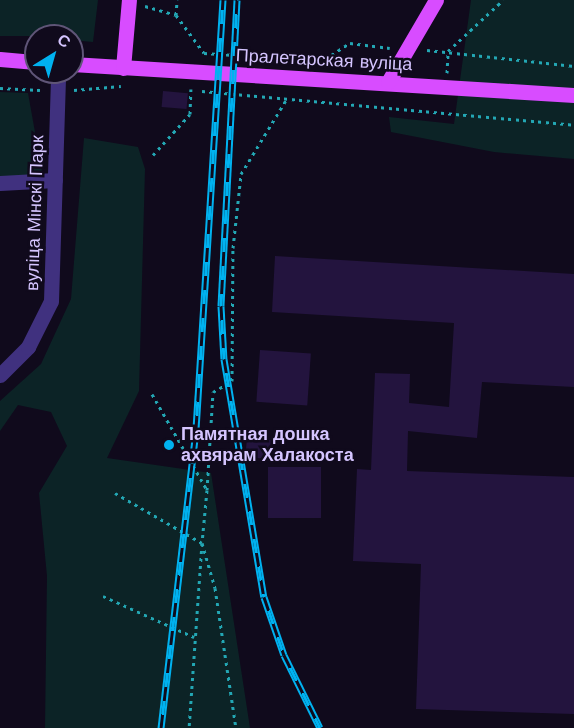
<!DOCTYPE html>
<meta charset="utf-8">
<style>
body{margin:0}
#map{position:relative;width:574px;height:728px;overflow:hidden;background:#100a1c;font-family:"Work Sans",sans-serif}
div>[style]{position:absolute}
.green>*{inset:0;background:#0c2326}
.building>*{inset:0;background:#23143e;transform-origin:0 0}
.path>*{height:3px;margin-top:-1.5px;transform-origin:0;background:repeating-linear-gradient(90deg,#23a7b4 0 3px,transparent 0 7.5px)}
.minor>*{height:15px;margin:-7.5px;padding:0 7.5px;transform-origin:7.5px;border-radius:7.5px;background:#40317f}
.major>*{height:15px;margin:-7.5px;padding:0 7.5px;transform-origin:7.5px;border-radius:7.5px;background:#d84cff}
.rail>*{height:7px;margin-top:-3.5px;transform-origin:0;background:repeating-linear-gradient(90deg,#100a1c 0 14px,#00b2f0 0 28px);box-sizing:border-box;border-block:2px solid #00b2f0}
.dots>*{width:16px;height:16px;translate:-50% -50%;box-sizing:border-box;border:3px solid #100a1c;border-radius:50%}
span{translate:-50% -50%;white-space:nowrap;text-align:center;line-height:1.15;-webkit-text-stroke:5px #100a1c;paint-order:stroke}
.street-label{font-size:18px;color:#d5c5ff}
.poi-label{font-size:18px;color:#d5c5ff;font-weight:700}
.left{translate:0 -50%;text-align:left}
.north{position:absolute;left:24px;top:24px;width:60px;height:60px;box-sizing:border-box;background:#100a1c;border:2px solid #5f5577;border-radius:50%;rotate:37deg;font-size:16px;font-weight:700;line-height:24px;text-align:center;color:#d5c5ff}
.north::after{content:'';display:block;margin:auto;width:21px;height:27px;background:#00b2f0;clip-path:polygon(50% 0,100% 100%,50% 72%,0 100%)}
</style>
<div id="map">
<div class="green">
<i style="clip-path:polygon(0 0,98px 0,93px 42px,72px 40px,72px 36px,0 36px)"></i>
<i style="clip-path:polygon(471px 0,574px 0,574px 159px,494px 152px,391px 132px,389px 117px,454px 124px)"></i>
<i style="clip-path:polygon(0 92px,28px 93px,43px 177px,0 177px)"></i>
<i style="clip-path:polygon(84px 138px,138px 147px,145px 169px,139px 391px,107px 458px,211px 473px,250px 728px,45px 728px,47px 576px,39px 493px,67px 446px,51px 412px,18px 405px,0 431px,0 401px,41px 364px,71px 299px)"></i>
</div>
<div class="building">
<i style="left:163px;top:91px;width:25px;height:16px;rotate:5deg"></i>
<i style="clip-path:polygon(275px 256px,574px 274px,574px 387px,482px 382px,477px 438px,408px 431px,407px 471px,574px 477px,574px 714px,416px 709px,421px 564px,353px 561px,357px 469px,371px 470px,375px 373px,410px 374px,409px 403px,449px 407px,454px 323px,272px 312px)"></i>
<i style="left:260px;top:350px;width:51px;height:52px;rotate:4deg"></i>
<i style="left:247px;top:438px;width:24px;height:19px;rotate:5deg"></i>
<i style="left:268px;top:467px;width:53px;height:51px"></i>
</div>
<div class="path">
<i style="left:145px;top:6px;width:32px;rotate:16deg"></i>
<i style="left:176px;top:15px;width:47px;rotate:53.6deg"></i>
<i style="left:204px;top:53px;width:30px;rotate:4deg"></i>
<i style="left:176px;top:15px;width:15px;rotate:-86deg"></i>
<i style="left:427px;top:50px;width:148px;rotate:6.2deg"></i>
<i style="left:319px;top:63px;width:37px;rotate:-33deg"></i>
<i style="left:350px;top:43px;width:40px;rotate:7.1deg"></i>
<i style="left:447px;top:73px;width:22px;rotate:-87deg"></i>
<i style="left:448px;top:51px;width:75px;rotate:-42.8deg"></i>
<i style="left:0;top:88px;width:40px;rotate:2.9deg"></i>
<i style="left:74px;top:90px;width:47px;rotate:-4.9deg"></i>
<i style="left:202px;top:91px;width:374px;rotate:5.2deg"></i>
<i style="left:153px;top:155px;width:55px;rotate:-47.9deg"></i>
<i style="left:190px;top:114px;width:25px;rotate:-88deg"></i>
<i style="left:152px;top:394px;width:111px;rotate:60.2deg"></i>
<i style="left:207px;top:490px;width:53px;rotate:95.4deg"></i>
<i style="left:202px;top:543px;width:47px;rotate:73.9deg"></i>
<i style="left:215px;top:588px;width:142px;rotate:81.5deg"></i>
<i style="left:207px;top:490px;width:98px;rotate:-86.5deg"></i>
<i style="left:213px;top:392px;width:22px;rotate:-30deg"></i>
<i style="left:232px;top:381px;width:133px;rotate:-89.6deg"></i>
<i style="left:233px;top:248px;width:74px;rotate:-83.8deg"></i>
<i style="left:241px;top:174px;width:87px;rotate:-58.7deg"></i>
<i style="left:115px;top:493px;width:100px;rotate:29.9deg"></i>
<i style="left:202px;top:543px;width:185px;rotate:94deg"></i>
<i style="left:103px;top:596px;width:100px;rotate:24.3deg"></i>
</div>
<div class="minor">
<i style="left:0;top:183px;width:55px;rotate:-3.1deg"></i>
<i style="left:0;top:375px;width:40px;rotate:-45deg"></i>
<i style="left:28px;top:347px;width:51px;rotate:-63.4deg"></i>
<i style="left:51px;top:301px;width:229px;rotate:-88.2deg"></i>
</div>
<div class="major">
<i style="left:0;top:59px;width:36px;rotate:5deg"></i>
<i style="left:72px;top:64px;width:503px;rotate:3.53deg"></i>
<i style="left:123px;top:68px;width:68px;rotate:-85deg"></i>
<i style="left:388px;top:82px;width:95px;rotate:-59.7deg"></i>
</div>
<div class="rail">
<i style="left:237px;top:0;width:306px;rotate:93deg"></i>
<i style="left:221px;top:306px;width:53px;rotate:86.8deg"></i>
<i style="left:224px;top:359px;width:241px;rotate:80.5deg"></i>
<i style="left:264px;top:597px;width:61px;rotate:71deg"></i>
<i style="left:284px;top:655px;width:81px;rotate:63.7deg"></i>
<i style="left:161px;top:728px;width:301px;rotate:-83.3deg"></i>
<i style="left:196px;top:429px;width:430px;rotate:-86.4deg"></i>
</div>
<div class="dots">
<i style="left:169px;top:445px;background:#00b2f0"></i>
</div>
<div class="street-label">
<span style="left:324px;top:60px;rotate:3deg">Пралетарская вуліца</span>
<span style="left:35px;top:213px;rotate:-88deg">вуліца Мінскі Парк</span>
</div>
<div class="poi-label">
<span class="left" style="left:181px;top:445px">Памятная дошка<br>ахвярам Халакоста</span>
</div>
<div class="north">С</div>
</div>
